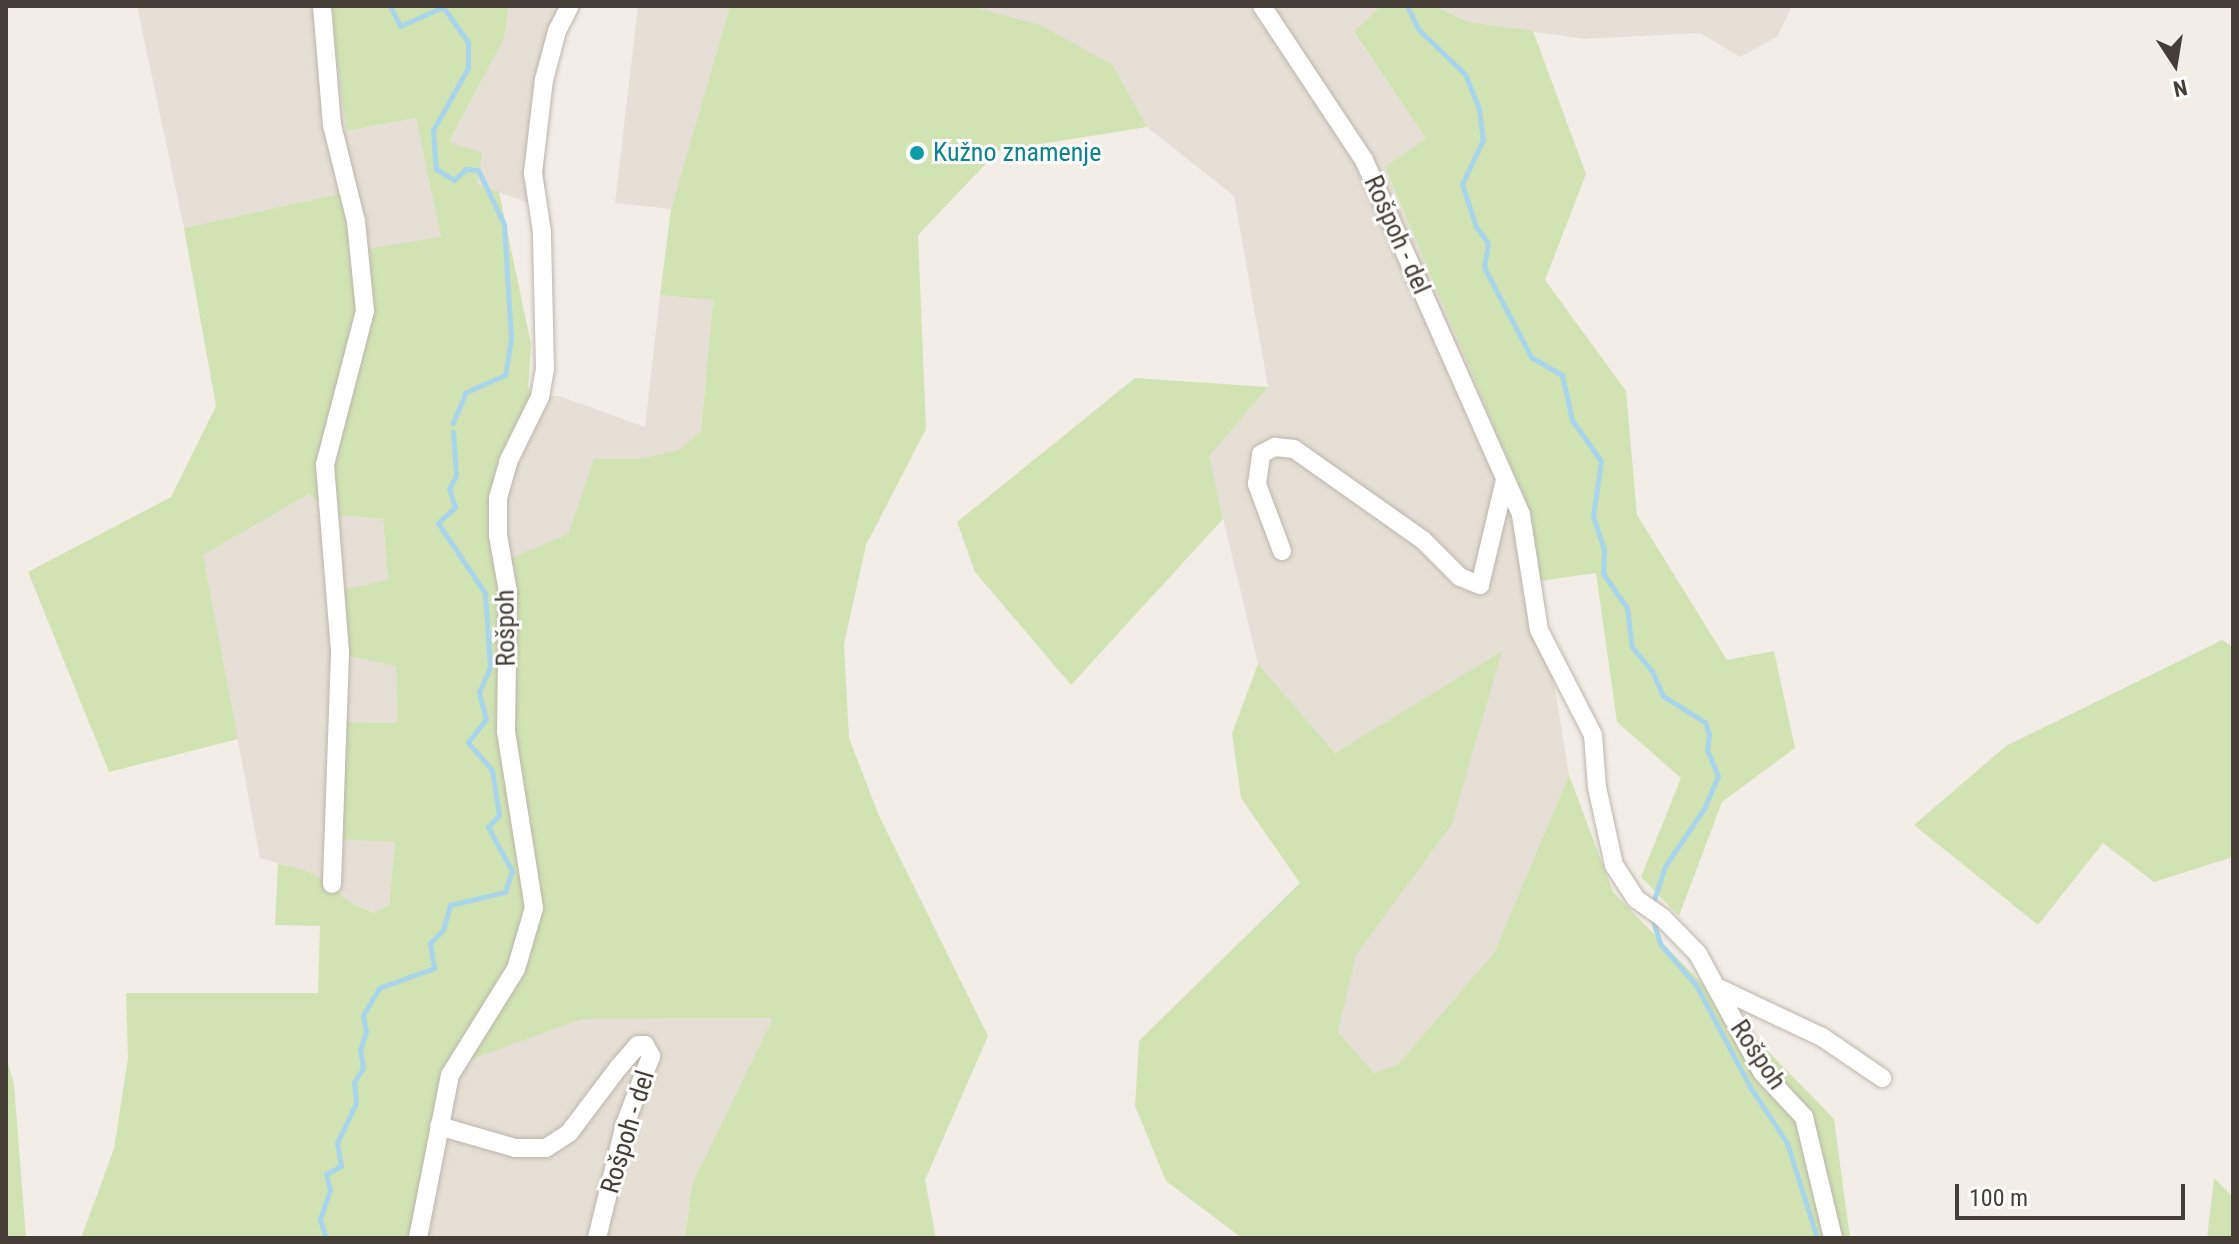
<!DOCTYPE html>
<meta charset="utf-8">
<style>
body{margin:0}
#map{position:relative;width:2239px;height:1244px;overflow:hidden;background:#f2eee7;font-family:"Roboto Condensed",sans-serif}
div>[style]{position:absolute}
.residential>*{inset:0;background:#e5dfd6}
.green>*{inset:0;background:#d1e3b3}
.stream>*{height:5px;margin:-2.5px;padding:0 2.5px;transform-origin:2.5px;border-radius:2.5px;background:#a9d5ea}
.roads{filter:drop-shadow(0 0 2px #bdb5ab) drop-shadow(0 0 2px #bdb5ab)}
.street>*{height:18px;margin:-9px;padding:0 9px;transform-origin:9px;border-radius:9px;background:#fff}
.dots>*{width:22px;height:22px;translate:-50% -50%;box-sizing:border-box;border:4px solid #fff;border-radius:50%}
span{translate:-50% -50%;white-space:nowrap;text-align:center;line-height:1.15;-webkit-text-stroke:6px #fff;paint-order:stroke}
.culture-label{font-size:26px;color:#0d838f}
.left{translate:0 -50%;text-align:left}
.street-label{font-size:26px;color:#453e37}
.frame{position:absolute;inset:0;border:8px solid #453e37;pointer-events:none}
.north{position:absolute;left:2135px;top:24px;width:80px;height:80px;-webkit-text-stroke:6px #fff;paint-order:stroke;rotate:168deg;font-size:22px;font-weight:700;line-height:32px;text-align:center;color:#453e37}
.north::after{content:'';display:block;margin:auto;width:28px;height:36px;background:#453e37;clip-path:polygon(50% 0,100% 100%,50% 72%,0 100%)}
.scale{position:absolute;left:1955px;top:1184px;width:230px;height:36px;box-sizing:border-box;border:4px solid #453e37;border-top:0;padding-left:10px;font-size:24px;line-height:28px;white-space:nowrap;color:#453e37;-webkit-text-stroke:6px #fff;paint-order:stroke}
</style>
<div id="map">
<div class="residential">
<i style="clip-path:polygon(137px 6px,330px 6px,348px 131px,416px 118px,442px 237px,356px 252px,343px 193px,184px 228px)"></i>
<i style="clip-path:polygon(509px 6px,582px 6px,566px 34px,545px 107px,545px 209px,476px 184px,449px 143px,504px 39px)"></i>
<i style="clip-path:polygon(638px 6px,730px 6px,671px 209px,615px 203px)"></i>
<i style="clip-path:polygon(969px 6px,1381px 6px,1354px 33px,1426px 139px,1385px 168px,1524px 497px,1569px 775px,1494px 953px,1398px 1064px,1374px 1073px,1338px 1032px,1355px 955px,1452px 824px,1501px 652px,1335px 753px,1258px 664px,1208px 456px,1268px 387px,1234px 196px,1147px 127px,1113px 65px)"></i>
<i style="clip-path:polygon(1434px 6px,1792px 6px,1777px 37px,1740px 57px,1700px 33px,1584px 39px,1468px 22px)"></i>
<i style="clip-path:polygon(660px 295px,713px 300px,701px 431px,680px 450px,639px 459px,594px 459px,568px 535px,497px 564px,490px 532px,533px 396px,559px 396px,645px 427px)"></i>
<i style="clip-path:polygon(309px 494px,337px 515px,383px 519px,388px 579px,342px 591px,396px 665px,397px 723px,346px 722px,395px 842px,389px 905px,375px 913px,353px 904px,313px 873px,260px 858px,203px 555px)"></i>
<i style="clip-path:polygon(774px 1018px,692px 1184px,685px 1238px,416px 1238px,455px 1065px,582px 1019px)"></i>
</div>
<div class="green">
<i style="clip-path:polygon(330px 6px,509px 6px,504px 39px,449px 142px,482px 153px,477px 184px,499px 192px,531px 344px,528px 387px,533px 396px,502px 465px,497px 564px,568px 534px,594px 459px,639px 459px,679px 450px,701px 431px,713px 300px,660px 295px,671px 209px,730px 6px,969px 6px,1040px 25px,1113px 65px,1147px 127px,998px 151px,918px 235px,926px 429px,866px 545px,844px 644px,849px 738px,879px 816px,988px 1036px,925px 1180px,936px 1238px,685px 1238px,692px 1184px,773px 1018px,582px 1019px,456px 1065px,416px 1238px,81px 1238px,114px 1149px,128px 1058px,126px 993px,318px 993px,320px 926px,275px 925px,278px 863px,313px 873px,353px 904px,374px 913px,389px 905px,395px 842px,340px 839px,345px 722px,397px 723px,396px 666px,346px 655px,341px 591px,388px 579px,383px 519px,337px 515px,309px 494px,203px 555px,238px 739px,109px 772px,28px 572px,171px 497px,216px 406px,184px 228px,343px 193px,356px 251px,441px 237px,416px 118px,347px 131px)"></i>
<i style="clip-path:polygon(1381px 6px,1434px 6px,1468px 22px,1533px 31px,1586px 174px,1545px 280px,1626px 391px,1637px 515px,1727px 660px,1774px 651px,1795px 748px,1722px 802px,1679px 916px,1641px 877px,1681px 778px,1617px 722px,1596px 573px,1540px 581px,1524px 497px,1385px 167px,1426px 139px,1354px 32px)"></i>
<i style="clip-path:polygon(1135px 378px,1268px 387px,1209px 456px,1223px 519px,1071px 685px,975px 572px,957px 522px)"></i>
<i style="clip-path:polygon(2222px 640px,2233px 647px,2233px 857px,2154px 882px,2103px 843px,2038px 925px,1914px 825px,2006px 746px)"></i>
<i style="clip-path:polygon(1502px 651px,1452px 824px,1356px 955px,1338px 1032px,1374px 1073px,1398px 1064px,1494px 953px,1569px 775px,1613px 892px,1834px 1119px,1850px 1238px,1242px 1238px,1166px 1181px,1135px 1106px,1139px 1041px,1300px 883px,1241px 798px,1232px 733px,1258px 664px,1335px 753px)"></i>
<i style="clip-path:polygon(6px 1056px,14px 1084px,26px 1238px,6px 1238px)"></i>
<i style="clip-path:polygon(2214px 1178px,2233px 1197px,2233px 1238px,2207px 1238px)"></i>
</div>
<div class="stream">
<i style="left:390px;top:6px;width:22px;rotate:63deg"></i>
<i style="left:400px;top:26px;width:47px;rotate:-23.8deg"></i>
<i style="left:443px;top:7px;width:43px;rotate:54.5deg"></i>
<i style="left:468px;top:42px;width:26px;rotate:90deg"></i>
<i style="left:468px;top:68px;width:71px;rotate:119.4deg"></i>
<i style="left:433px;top:130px;width:39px;rotate:86deg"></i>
<i style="left:436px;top:169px;width:21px;rotate:31deg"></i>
<i style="left:454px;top:180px;width:16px;rotate:-43deg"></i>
<i style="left:466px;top:169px;width:12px;rotate:5deg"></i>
<i style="left:478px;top:170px;width:60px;rotate:64.3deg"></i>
<i style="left:504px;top:224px;width:114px;rotate:86.5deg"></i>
<i style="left:511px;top:338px;width:37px;rotate:99deg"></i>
<i style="left:505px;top:375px;width:43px;rotate:156.4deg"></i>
<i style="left:466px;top:392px;width:34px;rotate:113deg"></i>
<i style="left:1407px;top:6px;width:25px;rotate:64deg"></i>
<i style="left:1418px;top:29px;width:65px;rotate:43.8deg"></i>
<i style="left:1465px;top:74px;width:38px;rotate:68deg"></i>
<i style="left:1479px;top:109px;width:31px;rotate:83deg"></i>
<i style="left:1483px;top:140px;width:49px;rotate:115.5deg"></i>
<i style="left:1462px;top:184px;width:45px;rotate:72deg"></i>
<i style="left:1476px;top:227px;width:20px;rotate:53deg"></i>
<i style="left:1488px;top:243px;width:24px;rotate:99deg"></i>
<i style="left:1484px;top:267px;width:102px;rotate:62.4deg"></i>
<i style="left:1531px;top:357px;width:36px;rotate:30deg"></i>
<i style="left:1562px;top:375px;width:46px;rotate:77.5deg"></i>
<i style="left:1572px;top:420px;width:50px;rotate:54.7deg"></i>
<i style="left:1601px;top:461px;width:56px;rotate:98.3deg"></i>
<i style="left:1593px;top:516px;width:35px;rotate:72deg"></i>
<i style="left:1604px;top:549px;width:24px;rotate:92deg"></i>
<i style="left:1603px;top:573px;width:42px;rotate:55.6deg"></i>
<i style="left:1627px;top:608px;width:39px;rotate:83deg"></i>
<i style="left:1632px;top:647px;width:31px;rotate:50deg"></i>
<i style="left:1652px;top:671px;width:27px;rotate:66deg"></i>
<i style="left:1663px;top:696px;width:49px;rotate:31.8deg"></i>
<i style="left:1705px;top:722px;width:13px;rotate:72deg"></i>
<i style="left:1709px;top:734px;width:16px;rotate:97deg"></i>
<i style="left:1707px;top:750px;width:28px;rotate:67deg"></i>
<i style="left:1718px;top:776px;width:34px;rotate:113deg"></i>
<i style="left:1705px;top:807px;width:71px;rotate:124.1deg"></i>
<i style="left:1665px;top:866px;width:42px;rotate:108deg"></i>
<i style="left:1651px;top:915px;width:32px;rotate:72deg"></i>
<i style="left:1661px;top:945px;width:53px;rotate:48.8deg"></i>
<i style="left:1696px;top:985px;width:115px;rotate:62.1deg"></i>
<i style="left:1750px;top:1087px;width:67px;rotate:56.5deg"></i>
<i style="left:1787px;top:1143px;width:100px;rotate:72.5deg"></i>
<i style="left:326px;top:1238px;width:20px;rotate:-108deg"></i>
<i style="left:320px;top:1219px;width:31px;rotate:-71deg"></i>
<i style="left:330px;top:1190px;width:16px;rotate:-104deg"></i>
<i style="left:326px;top:1174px;width:17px;rotate:-28deg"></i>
<i style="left:341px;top:1166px;width:23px;rotate:-100deg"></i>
<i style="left:337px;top:1143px;width:44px;rotate:-64.6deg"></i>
<i style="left:356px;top:1103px;width:21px;rotate:-95deg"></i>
<i style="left:354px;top:1082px;width:17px;rotate:-57deg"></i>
<i style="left:363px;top:1068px;width:18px;rotate:-99deg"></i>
<i style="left:360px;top:1050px;width:20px;rotate:-72deg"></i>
<i style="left:366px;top:1031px;width:16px;rotate:-101deg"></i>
<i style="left:363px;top:1015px;width:31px;rotate:-59deg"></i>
<i style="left:379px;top:988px;width:59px;rotate:-20deg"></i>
<i style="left:434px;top:968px;width:25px;rotate:-99deg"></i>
<i style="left:430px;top:943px;width:18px;rotate:-45deg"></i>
<i style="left:443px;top:930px;width:26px;rotate:-74deg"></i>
<i style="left:450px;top:905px;width:57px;rotate:-13.3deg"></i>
<i style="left:505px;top:892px;width:22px;rotate:-72deg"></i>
<i style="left:512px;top:871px;width:50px;rotate:-118.6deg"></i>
<i style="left:488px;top:827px;width:16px;rotate:-47deg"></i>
<i style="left:499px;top:815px;width:46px;rotate:-98.8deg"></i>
<i style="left:492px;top:770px;width:37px;rotate:-131deg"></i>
<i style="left:468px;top:742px;width:29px;rotate:-52deg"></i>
<i style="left:486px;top:719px;width:28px;rotate:-105deg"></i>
<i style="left:479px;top:692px;width:27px;rotate:-66deg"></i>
<i style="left:490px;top:667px;width:74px;rotate:-93.9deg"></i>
<i style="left:485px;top:593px;width:84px;rotate:-123.9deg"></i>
<i style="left:438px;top:523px;width:23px;rotate:-43deg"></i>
<i style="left:455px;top:507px;width:19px;rotate:-108deg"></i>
<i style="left:449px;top:489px;width:15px;rotate:-62deg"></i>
<i style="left:456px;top:476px;width:44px;rotate:-93.9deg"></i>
</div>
<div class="roads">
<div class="street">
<i style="left:322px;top:6px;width:119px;rotate:85.2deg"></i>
<i style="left:332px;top:125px;width:99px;rotate:76deg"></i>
<i style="left:356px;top:221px;width:90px;rotate:84.3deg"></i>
<i style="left:365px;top:311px;width:159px;rotate:104.6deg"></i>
<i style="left:325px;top:465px;width:189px;rotate:85.4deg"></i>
<i style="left:340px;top:653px;width:231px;rotate:92deg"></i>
<i style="left:1262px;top:6px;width:185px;rotate:56.5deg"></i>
<i style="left:1364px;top:160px;width:388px;rotate:66.1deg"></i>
<i style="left:1521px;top:515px;width:116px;rotate:81.1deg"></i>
<i style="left:1539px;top:630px;width:118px;rotate:62.8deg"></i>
<i style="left:1593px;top:735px;width:52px;rotate:85.6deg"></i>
<i style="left:1597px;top:787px;width:80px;rotate:77.7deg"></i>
<i style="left:1614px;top:865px;width:40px;rotate:57.1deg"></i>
<i style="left:1636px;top:899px;width:33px;rotate:35deg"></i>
<i style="left:1663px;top:918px;width:50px;rotate:45.8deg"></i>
<i style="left:1698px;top:954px;width:134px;rotate:61.5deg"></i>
<i style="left:1762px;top:1072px;width:62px;rotate:47deg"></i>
<i style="left:1804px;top:1117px;width:124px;rotate:76.5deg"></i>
<i style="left:1282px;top:551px;width:72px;rotate:-110.5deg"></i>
<i style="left:1257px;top:484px;width:30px;rotate:-82deg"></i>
<i style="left:1261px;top:454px;width:16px;rotate:-27deg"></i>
<i style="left:1275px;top:447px;width:19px;rotate:6deg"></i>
<i style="left:1294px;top:449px;width:158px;rotate:35.2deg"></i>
<i style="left:1423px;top:540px;width:52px;rotate:45deg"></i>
<i style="left:1460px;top:577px;width:22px;rotate:22deg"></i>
<i style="left:1480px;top:585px;width:108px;rotate:-76.6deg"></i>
<i style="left:1716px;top:987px;width:117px;rotate:25.3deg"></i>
<i style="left:1822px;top:1037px;width:73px;rotate:34.3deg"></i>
<i style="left:439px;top:1126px;width:79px;rotate:16.1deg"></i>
<i style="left:515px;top:1148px;width:31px"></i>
<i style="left:546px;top:1148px;width:27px;rotate:-33deg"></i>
<i style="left:569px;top:1133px;width:81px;rotate:-53deg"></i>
<i style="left:618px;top:1068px;width:30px;rotate:-49deg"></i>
<i style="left:638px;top:1045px;width:7px"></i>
<i style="left:645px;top:1045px;width:13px;rotate:61deg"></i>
<i style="left:651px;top:1056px;width:73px;rotate:110.9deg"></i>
<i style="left:625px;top:1124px;width:117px;rotate:103.8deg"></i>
<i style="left:418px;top:1238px;width:166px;rotate:-78.9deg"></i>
<i style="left:450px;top:1075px;width:125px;rotate:-58.1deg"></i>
<i style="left:516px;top:969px;width:64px;rotate:-73.6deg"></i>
<i style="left:534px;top:908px;width:178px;rotate:-99deg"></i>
<i style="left:506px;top:732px;width:140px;rotate:-89.2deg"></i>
<i style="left:508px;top:592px;width:58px;rotate:-100deg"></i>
<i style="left:498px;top:535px;width:37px;rotate:-90deg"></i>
<i style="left:498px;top:498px;width:37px;rotate:-74deg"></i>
<i style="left:508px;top:462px;width:72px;rotate:-63.8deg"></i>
<i style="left:540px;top:397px;width:28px;rotate:-80deg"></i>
<i style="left:545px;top:369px;width:137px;rotate:-91.3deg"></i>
<i style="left:542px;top:232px;width:60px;rotate:-98.7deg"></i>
<i style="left:533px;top:173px;width:94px;rotate:-83.3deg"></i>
<i style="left:544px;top:80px;width:51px;rotate:-75.1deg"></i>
<i style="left:557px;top:31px;width:28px;rotate:-63deg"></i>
</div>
</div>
<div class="dots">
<i style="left:917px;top:153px;background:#0f9aa8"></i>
</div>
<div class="culture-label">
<span class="left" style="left:933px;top:153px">Kužno znamenje</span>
</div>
<div class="street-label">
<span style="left:1397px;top:235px;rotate:66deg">Rošpoh - del</span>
<span style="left:506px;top:628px;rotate:-91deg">Rošpoh</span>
<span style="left:1758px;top:1055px;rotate:56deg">Rošpoh</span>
<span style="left:628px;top:1132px;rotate:-73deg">Rošpoh - del</span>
</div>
<div class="frame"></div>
<div class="north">N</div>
<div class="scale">100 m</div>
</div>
